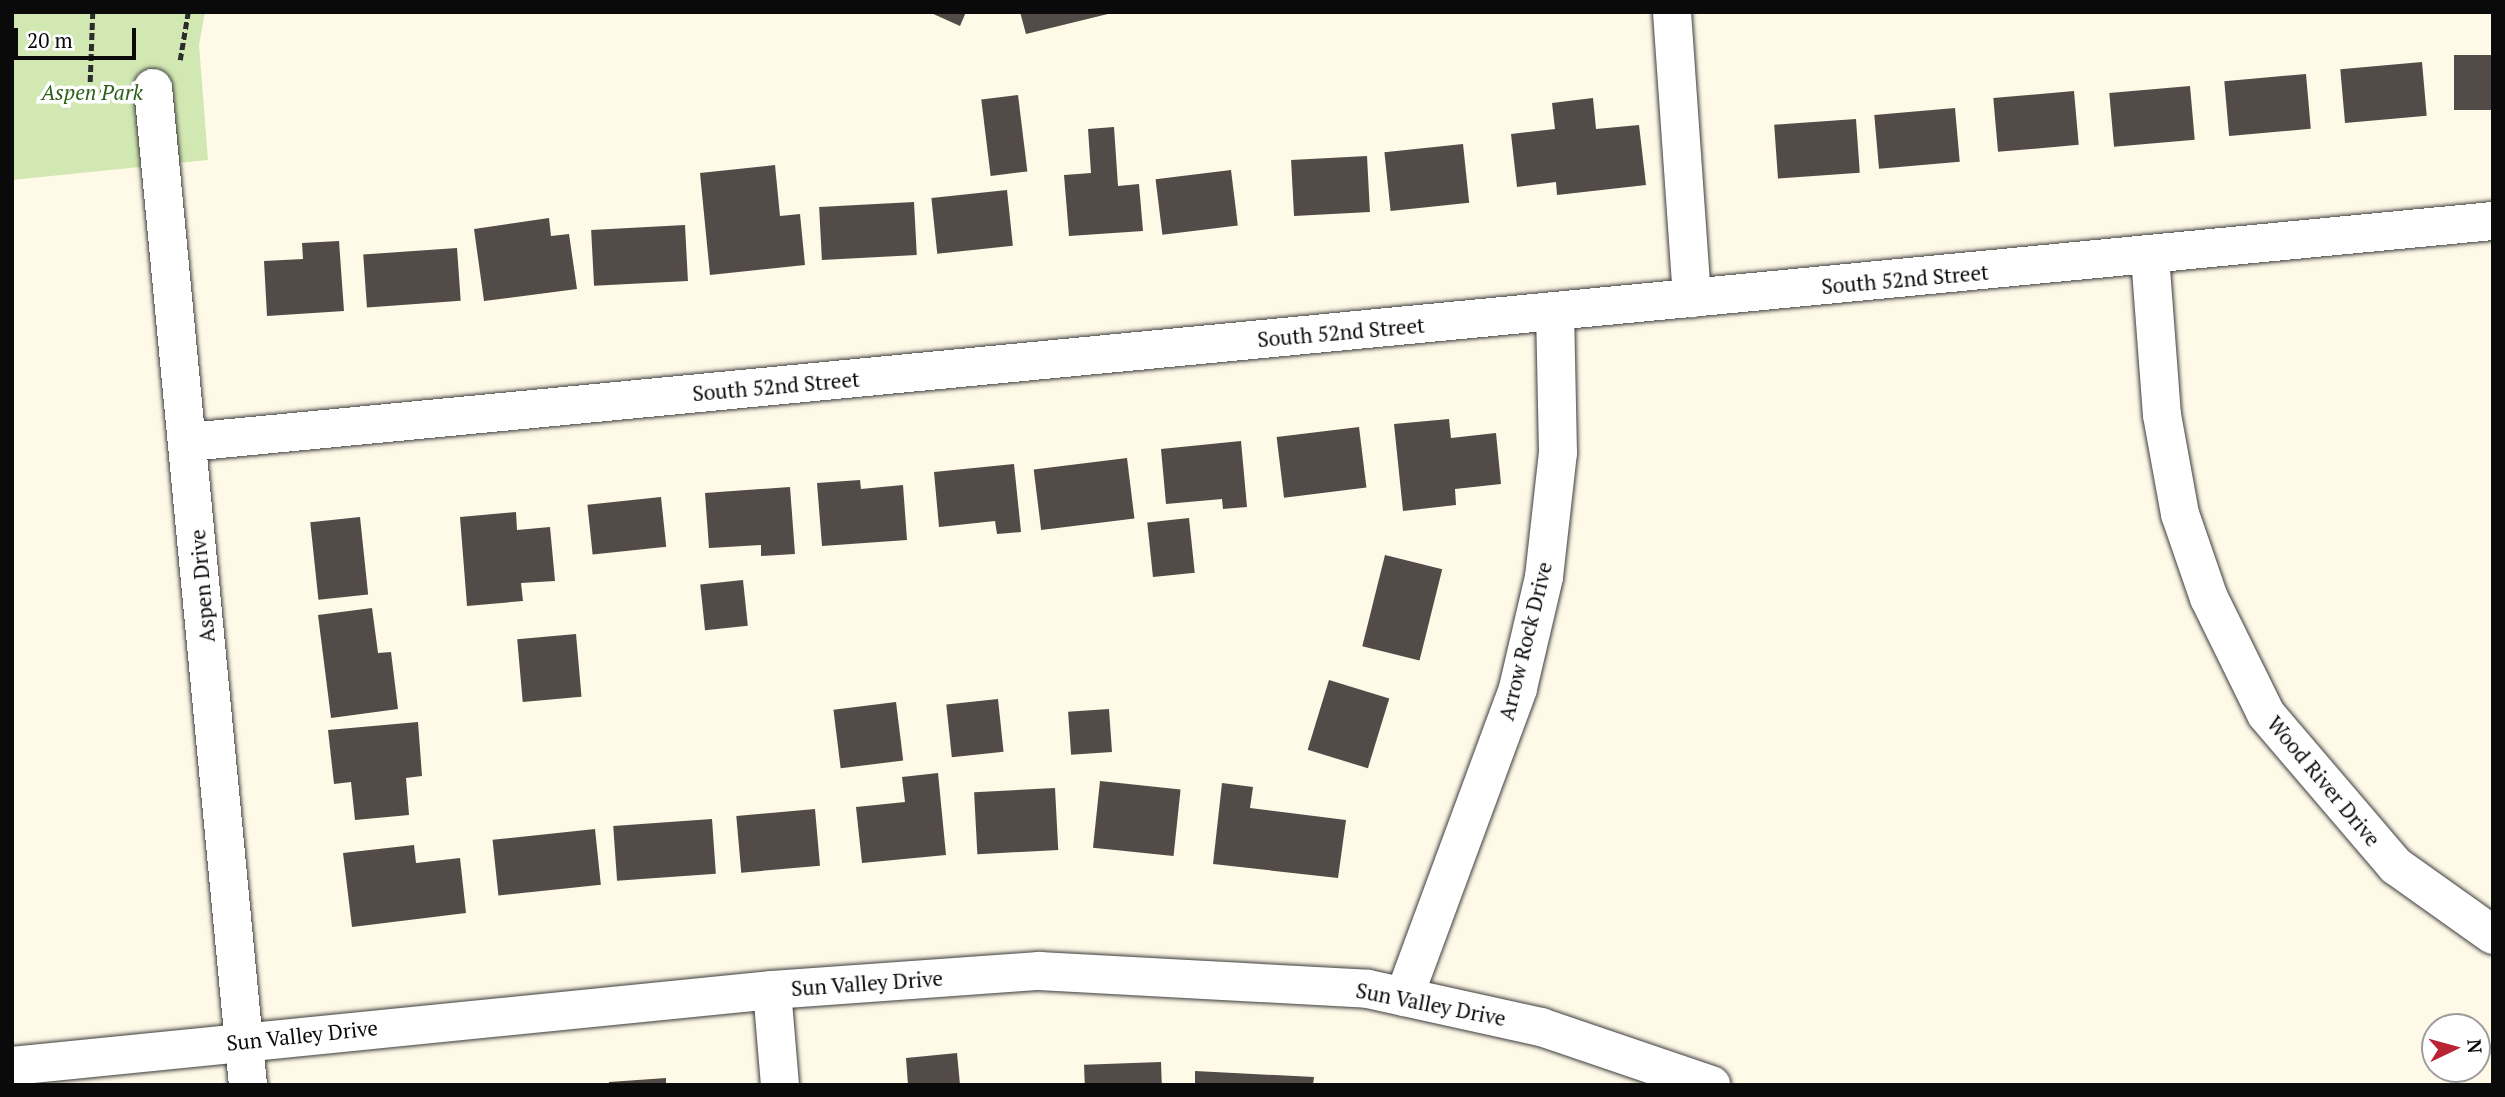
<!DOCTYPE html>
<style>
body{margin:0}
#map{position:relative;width:2505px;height:1097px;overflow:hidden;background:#fff9e8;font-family:"PT Serif",serif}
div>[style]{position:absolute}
.green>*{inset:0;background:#d2e8b2}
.building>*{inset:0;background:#534b47;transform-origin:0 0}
.path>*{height:4.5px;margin-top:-2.25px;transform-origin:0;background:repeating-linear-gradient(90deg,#2c2c2c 0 7px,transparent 0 10.5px)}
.roads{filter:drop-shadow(0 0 2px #3d3d3d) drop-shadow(0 0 2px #3d3d3d)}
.minor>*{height:38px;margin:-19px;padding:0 19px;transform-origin:19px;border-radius:19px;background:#fff}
span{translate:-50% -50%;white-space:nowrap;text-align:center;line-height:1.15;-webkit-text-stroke:7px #fff;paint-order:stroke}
.park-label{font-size:21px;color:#2f611b;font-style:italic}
.street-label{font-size:21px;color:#0a0a0a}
.frame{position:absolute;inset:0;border:14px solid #0a0a0a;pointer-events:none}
.north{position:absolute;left:2421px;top:1013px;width:70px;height:70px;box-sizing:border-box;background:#fff;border:2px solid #9d9d9d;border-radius:50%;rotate:85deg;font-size:19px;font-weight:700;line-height:28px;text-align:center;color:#0a0a0a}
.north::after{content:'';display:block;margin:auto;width:24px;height:32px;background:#ba2334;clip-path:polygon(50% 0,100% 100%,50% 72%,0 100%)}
.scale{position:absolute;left:14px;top:28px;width:122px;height:32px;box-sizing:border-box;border:4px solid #0a0a0a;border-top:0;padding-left:9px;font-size:21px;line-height:24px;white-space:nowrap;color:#0a0a0a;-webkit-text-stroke:5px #fff;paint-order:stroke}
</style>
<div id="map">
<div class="green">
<i style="clip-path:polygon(12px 12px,205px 12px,199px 45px,208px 160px,12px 180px)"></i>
</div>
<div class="building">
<i style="clip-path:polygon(929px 12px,966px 12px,960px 26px)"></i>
<i style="clip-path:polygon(1020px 12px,1112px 12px,1112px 13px,1026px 34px)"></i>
<i style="left:2493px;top:55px;width:55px;height:39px;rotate:90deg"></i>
<i style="left:2422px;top:62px;width:54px;height:82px;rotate:85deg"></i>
<i style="left:2306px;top:74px;width:55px;height:82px;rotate:85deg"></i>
<i style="left:2190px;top:86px;width:54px;height:81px;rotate:85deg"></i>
<i style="left:2074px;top:91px;width:54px;height:81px;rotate:85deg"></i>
<i style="left:1018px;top:95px;width:77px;height:37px;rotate:83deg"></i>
<i style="clip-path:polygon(1593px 98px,1596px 129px,1639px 125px,1646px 185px,1557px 195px,1556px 182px,1517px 187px,1511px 134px,1555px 129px,1552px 103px)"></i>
<i style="left:1955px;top:108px;width:54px;height:81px;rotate:85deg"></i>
<i style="left:1856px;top:119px;width:54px;height:82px;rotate:86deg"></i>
<i style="clip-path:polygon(1114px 127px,1118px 186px,1139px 184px,1143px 231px,1069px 236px,1064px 175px,1091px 173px,1088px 129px)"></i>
<i style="left:1463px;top:144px;width:59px;height:79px;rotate:84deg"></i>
<i style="left:1367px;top:156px;width:56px;height:76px;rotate:87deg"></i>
<i style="clip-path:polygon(775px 165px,780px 216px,800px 214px,805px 265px,710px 275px,700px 173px)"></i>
<i style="left:1231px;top:170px;width:56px;height:76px;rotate:83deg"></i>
<i style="left:1007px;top:190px;width:56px;height:76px;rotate:84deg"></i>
<i style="left:914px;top:202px;width:53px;height:95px;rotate:87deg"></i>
<i style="clip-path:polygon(549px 218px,551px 236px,569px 234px,577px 289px,484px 301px,474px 229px)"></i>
<i style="left:685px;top:225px;width:56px;height:94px;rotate:87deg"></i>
<i style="clip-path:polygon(339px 241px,344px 311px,267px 316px,264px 261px,303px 259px,302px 243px)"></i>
<i style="left:457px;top:248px;width:53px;height:94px;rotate:86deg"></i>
<i style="clip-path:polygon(1449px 419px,1451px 438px,1496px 433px,1501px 484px,1455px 489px,1456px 505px,1403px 511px,1394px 424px)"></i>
<i style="left:1359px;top:427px;width:61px;height:83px;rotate:83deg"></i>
<i style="clip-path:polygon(1241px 441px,1247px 507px,1223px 509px,1222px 499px,1166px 504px,1161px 449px)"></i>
<i style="left:1127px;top:458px;width:61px;height:94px;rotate:83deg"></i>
<i style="clip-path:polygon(1014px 464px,1021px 532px,997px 534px,995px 521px,939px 527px,934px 472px)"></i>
<i style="clip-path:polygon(860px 480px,861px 489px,903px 485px,907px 540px,822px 546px,817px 483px)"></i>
<i style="clip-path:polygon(790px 487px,795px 554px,761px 556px,761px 545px,709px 548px,705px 493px)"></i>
<i style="left:661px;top:497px;width:50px;height:74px;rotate:84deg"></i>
<i style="clip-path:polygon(516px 512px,517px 530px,550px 527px,555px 581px,521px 583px,523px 601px,467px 606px,460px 517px)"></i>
<i style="left:360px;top:517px;width:78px;height:50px;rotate:84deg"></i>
<i style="left:1189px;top:518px;width:55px;height:42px;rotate:84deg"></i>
<i style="left:1385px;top:555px;width:59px;height:94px;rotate:14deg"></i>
<i style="left:743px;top:580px;width:46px;height:43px;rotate:84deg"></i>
<i style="clip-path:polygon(372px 608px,378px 653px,391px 652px,398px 709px,331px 718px,318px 615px)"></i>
<i style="left:576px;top:634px;width:63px;height:59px;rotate:85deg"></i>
<i style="left:1329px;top:680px;width:63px;height:73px;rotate:17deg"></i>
<i style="left:998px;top:699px;width:53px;height:52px;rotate:84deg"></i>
<i style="left:896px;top:702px;width:59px;height:63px;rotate:83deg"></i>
<i style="left:1109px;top:709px;width:43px;height:41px;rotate:86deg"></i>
<i style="clip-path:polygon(418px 722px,422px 776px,406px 778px,409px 815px,355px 820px,351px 782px,334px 784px,328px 730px)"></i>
<i style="clip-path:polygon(938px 773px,946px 855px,862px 863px,856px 807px,905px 802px,902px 777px)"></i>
<i style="left:1100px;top:781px;width:81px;height:67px;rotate:6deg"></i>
<i style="clip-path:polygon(1222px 783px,1253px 787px,1250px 808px,1346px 820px,1338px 878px,1213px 864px)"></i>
<i style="left:1055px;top:788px;width:62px;height:81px;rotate:87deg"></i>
<i style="left:815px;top:809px;width:57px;height:79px;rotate:85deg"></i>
<i style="left:712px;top:819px;width:55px;height:99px;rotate:86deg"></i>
<i style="left:595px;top:829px;width:56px;height:103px;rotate:84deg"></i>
<i style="clip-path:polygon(414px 845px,416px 863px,460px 858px,466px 913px,352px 927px,343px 853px)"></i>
<i style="clip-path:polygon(957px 1053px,960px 1085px,908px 1085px,906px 1058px)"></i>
<i style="left:1161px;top:1062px;width:23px;height:77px;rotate:88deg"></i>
<i style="clip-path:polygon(1195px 1071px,1314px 1077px,1313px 1085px,1195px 1085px)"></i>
<i style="clip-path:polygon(666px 1078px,666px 1085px,609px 1085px,609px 1082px)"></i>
</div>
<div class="path">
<i style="left:93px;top:12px;width:81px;rotate:92.1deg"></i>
<i style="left:90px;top:93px;width:24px;rotate:-5deg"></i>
<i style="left:180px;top:60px;width:49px;rotate:-80.5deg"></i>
</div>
<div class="roads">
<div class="minor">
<i style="left:1672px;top:12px;width:287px;rotate:86deg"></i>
<i style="left:153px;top:88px;width:1002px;rotate:84.56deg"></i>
<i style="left:2150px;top:256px;width:159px;rotate:85.7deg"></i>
<i style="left:2162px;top:415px;width:101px;rotate:79.7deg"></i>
<i style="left:2180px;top:514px;width:89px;rotate:71deg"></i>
<i style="left:2209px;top:598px;width:129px;rotate:63.8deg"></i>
<i style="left:2266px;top:714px;width:200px;rotate:49.5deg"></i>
<i style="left:2396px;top:866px;width:119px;rotate:35.4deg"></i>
<i style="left:189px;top:442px;width:2315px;rotate:-5.48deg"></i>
<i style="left:772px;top:990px;width:95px;rotate:85.2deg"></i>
<i style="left:1404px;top:997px;width:329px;rotate:-69.7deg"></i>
<i style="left:1518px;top:688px;width:114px;rotate:-76.8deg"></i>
<i style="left:1544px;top:577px;width:125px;rotate:-83.6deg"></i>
<i style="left:1558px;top:453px;width:142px;rotate:-91.2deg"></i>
<i style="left:12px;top:1066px;width:764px;rotate:-5.71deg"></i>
<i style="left:772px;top:990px;width:268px;rotate:-4.1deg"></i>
<i style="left:1039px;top:971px;width:329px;rotate:3.1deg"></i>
<i style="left:1368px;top:989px;width:177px;rotate:12.4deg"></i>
<i style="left:1541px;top:1027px;width:180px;rotate:18.8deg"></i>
</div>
</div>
<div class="park-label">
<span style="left:92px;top:92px">Aspen Park</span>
</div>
<div class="street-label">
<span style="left:1905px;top:279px;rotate:-5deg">South 52nd Street</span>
<span style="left:1341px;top:332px;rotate:-5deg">South 52nd Street</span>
<span style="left:776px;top:386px;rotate:-5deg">South 52nd Street</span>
<span style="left:202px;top:586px;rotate:-95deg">Aspen Drive</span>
<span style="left:1525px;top:641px;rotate:-76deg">Arrow Rock Drive</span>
<span style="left:2324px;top:781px;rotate:50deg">Wood River Drive</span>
<span style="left:867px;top:983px;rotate:-4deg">Sun Valley Drive</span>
<span style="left:1431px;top:1004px;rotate:11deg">Sun Valley Drive</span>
<span style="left:302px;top:1035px;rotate:-6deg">Sun Valley Drive</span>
</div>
<div class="frame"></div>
<div class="north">N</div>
<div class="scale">20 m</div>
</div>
